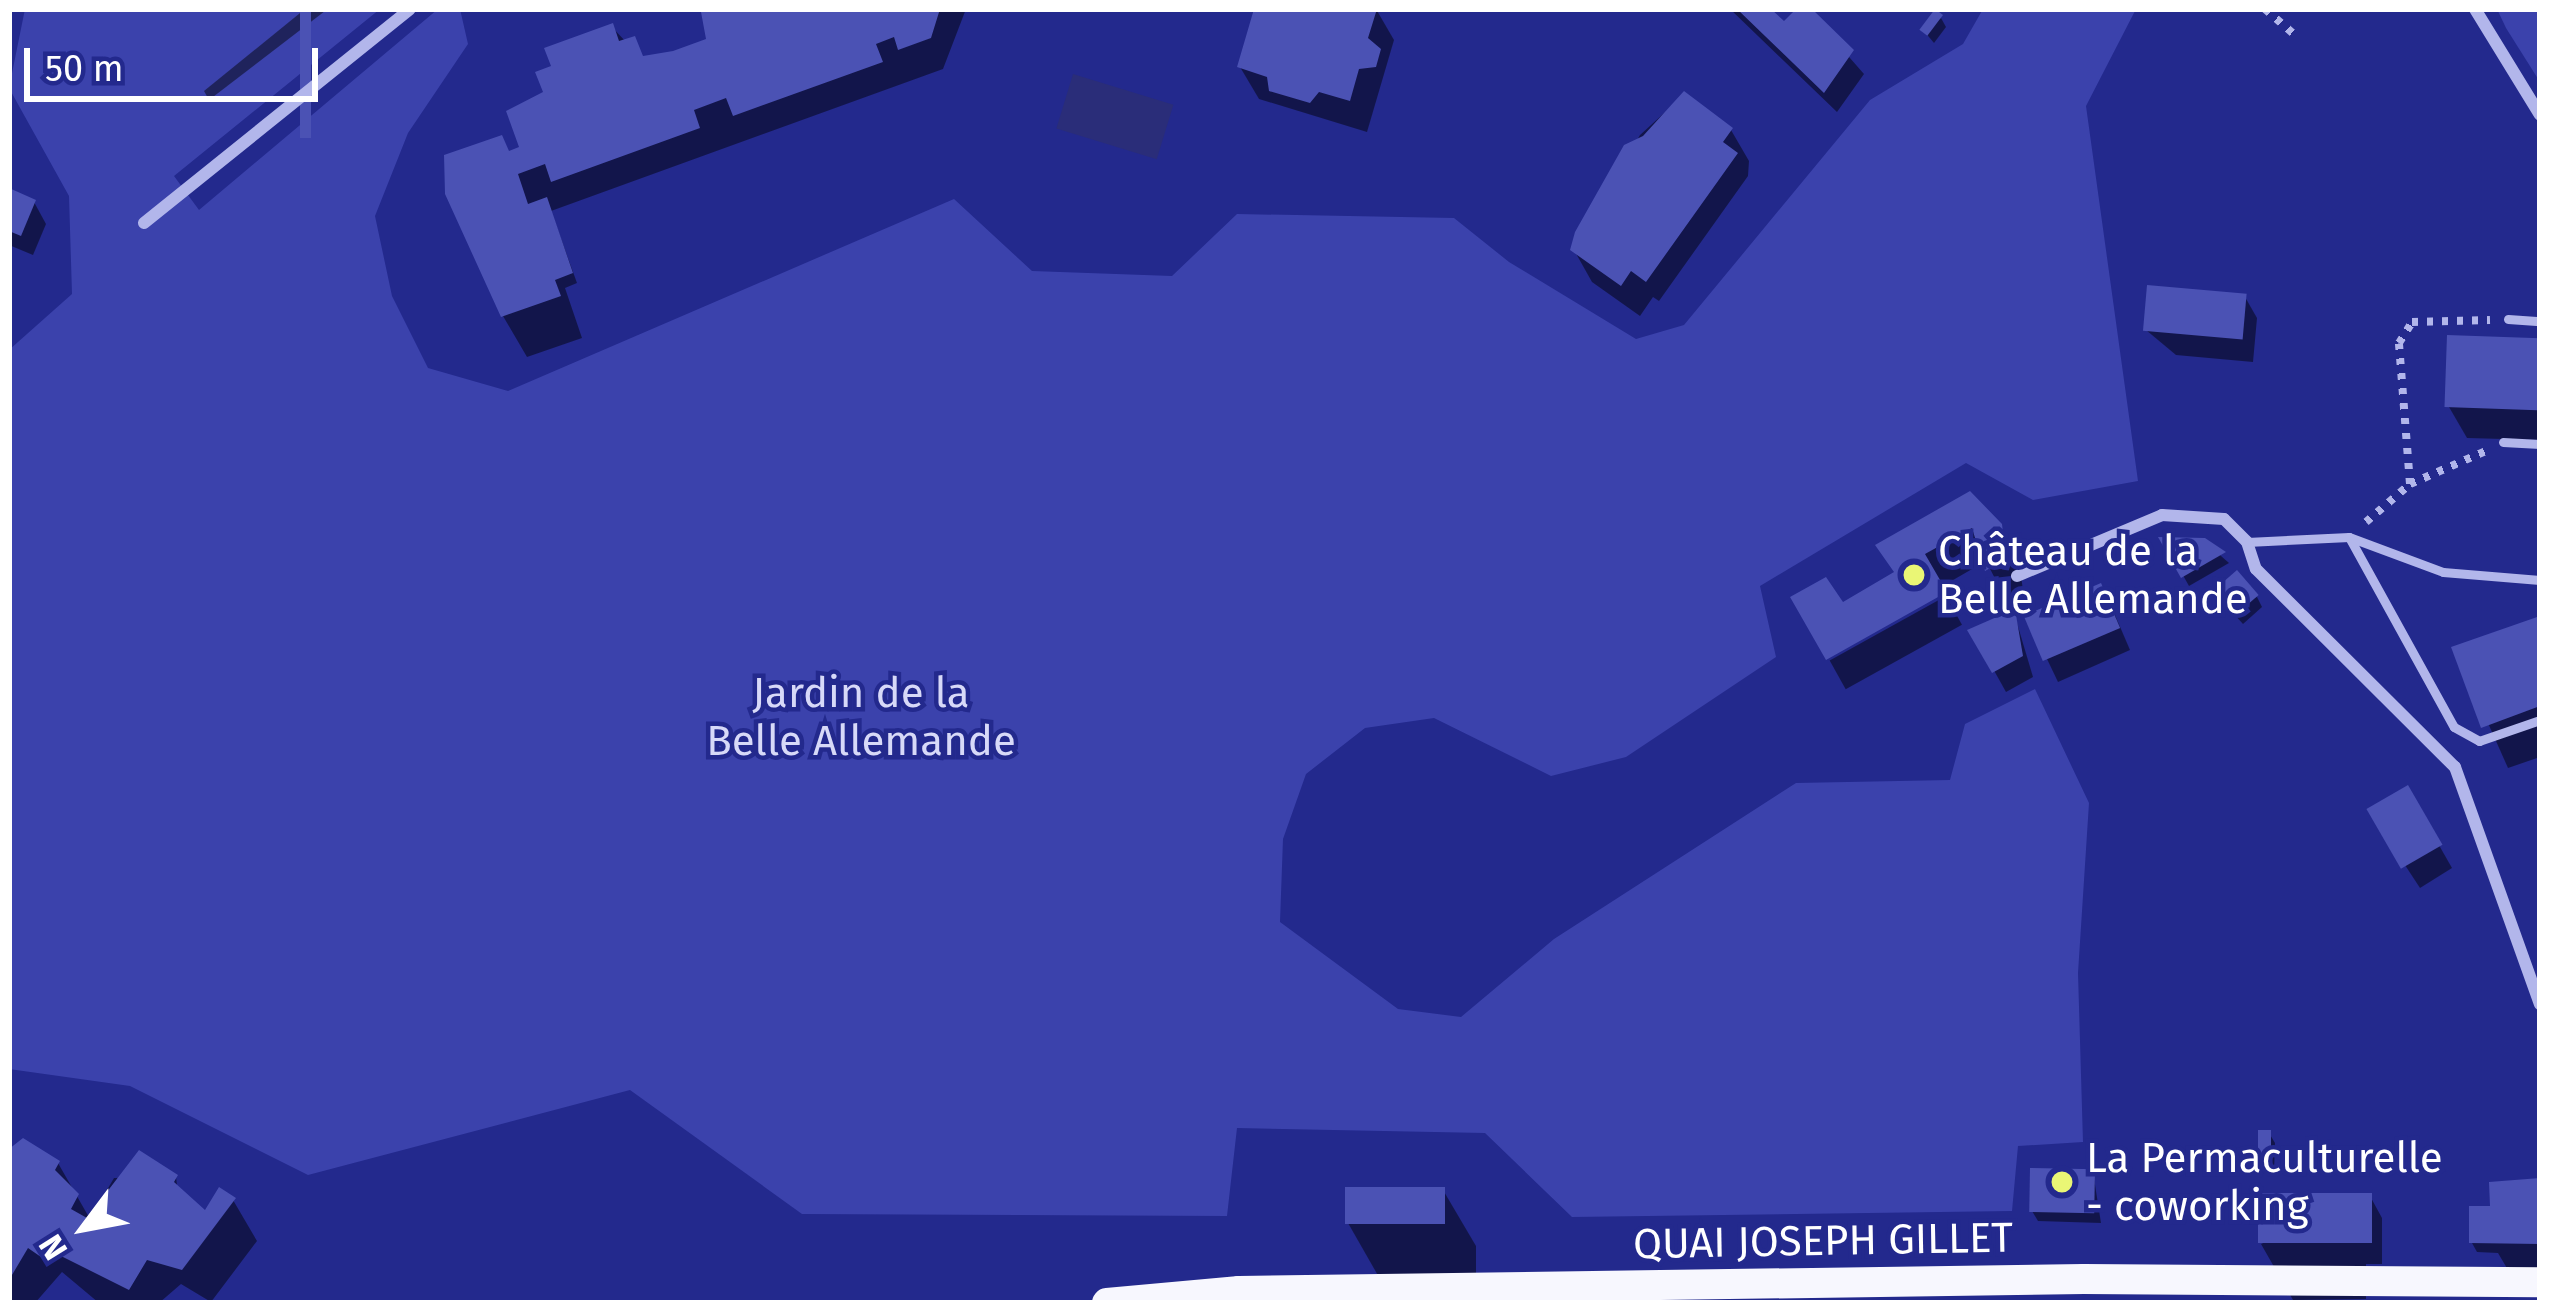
<!DOCTYPE html>
<meta charset="utf-8">
<style>
body{margin:0}
#map{position:relative;width:2549px;height:1312px;overflow:hidden;background:#23298d;font-family:"Fira Sans",sans-serif}
div>[style]{position:absolute}
.green>*{inset:0;background:#3b42ac}
.water>*{inset:0;background:#2a2d79;transform-origin:0 0}
.shadow>*{inset:0;background:#0007;transform-origin:0 0}
.building>*{inset:0;background:#4b52b4;transform-origin:0 0}
.path>*{height:8px;margin-top:-4px;transform-origin:0;background:repeating-linear-gradient(90deg,#b2b6eb 0 6px,transparent 0 15px)}
.lane>*{height:9px;margin:-4.5px;padding:0 4.5px;transform-origin:4.5px;border-radius:4.5px;background:#b2b6eb}
.street>*{height:12px;margin:-6px;padding:0 6px;transform-origin:6px;border-radius:6px;background:#b2b6eb}
.primary>*{height:30px;margin:-15px;padding:0 15px;transform-origin:15px;border-radius:15px;background:#f7f7fe}
.dots>*{width:33px;height:33px;translate:-50% -50%;box-sizing:border-box;border:6px solid #23298d;border-radius:50%}
span{translate:-50% -50%;white-space:nowrap;text-align:center;line-height:1.15;-webkit-text-stroke:9px #23298d;paint-order:stroke}
.poi-label{font-size:42px;color:#fff}
.left{translate:0 -50%;text-align:left}
.park-label{font-size:42px;color:#d7d9f8}
.street-label{font-size:42px;color:#fff}
.frame{position:absolute;inset:0;border:12px solid #fff;pointer-events:none}
.north{position:absolute;left:24px;top:1168px;width:120px;height:120px;-webkit-text-stroke:9px #23298d;paint-order:stroke;rotate:238deg;font-size:33px;font-weight:700;line-height:48px;text-align:center;color:#fff}
.north::after{content:'';display:block;margin:auto;width:42px;height:54px;background:#fff;clip-path:polygon(50% 0,100% 100%,50% 72%,0 100%)}
.scale{position:absolute;left:24px;top:48px;width:294px;height:54px;box-sizing:border-box;border:6px solid #fff;border-top:0;padding-left:15px;font-size:36px;line-height:42px;white-space:nowrap;color:#fff;-webkit-text-stroke:9px #23298d;paint-order:stroke}
</style>
<div id="map">
<div class="green">
<i style="clip-path:polygon(25px 9px,380px 9px,174px 176px,199px 210px,438px 9px,460px 9px,468px 44px,408px 133px,375px 216px,392px 296px,428px 368px,508px 391px,954px 199px,1032px 271px,1172px 276px,1237px 214px,1454px 218px,1509px 262px,1636px 339px,1684px 325px,1870px 100px,1963px 44px,1983px 9px,2136px 9px,2086px 106px,2138px 481px,2033px 500px,1966px 463px,1760px 586px,1776px 657px,1626px 757px,1551px 776px,1434px 718px,1365px 728px,1306px 774px,1283px 839px,1280px 922px,1398px 1009px,1461px 1017px,1554px 939px,1796px 783px,1950px 780px,1965px 724px,2035px 689px,2089px 803px,2078px 973px,2083px 1142px,2018px 1146px,2012px 1211px,1572px 1217px,1485px 1133px,1237px 1128px,1227px 1216px,802px 1214px,630px 1090px,308px 1175px,130px 1086px,9px 1069px,9px 350px,72px 294px,69px 196px,9px 88px)"></i>
<i style="clip-path:polygon(2497px 9px,2540px 9px,2540px 82px,2506px 28px)"></i>
</div>
<div class="water">
<i style="left:1073px;top:74px;width:105px;height:57px;rotate:17deg"></i>
</div>
<div class="shadow">
<i style="clip-path:polygon(305px 9px,325px 11px,209px 100px,204px 91px)"></i>
<i style="clip-path:polygon(717px 9px,966px 9px,943px 69px,551px 211px,577px 283px,565px 288px,582px 338px,527px 357px,503px 316px,510px 154px,523px 149px,555px 68px,611px 26px,643px 60px,707px 42px)"></i>
<i style="clip-path:polygon(1258px 9px,1376px 9px,1394px 40px,1367px 132px,1259px 99px,1240px 67px)"></i>
<i style="clip-path:polygon(1730px 9px,1767px 9px,1784px 26px,1807px 9px,1864px 74px,1837px 112px)"></i>
<i style="clip-path:polygon(1941px 18px,1946px 27px,1934px 43px,1924px 31px)"></i>
<i style="clip-path:polygon(1684px 95px,1731px 130px,1749px 161px,1748px 176px,1659px 301px,1653px 297px,1640px 316px,1592px 282px,1574px 250px,1640px 135px)"></i>
<i style="clip-path:polygon(9px 192px,34px 202px,46px 224px,33px 255px,9px 245px)"></i>
<i style="clip-path:polygon(2245px 297px,2257px 318px,2253px 362px,2176px 355px,2146px 330px)"></i>
<i style="clip-path:polygon(2540px 341px,2540px 440px,2467px 438px,2449px 407px)"></i>
<i style="clip-path:polygon(1969px 495px,2019px 559px,2023px 591px,2006px 600px,1986px 561px,1941px 587px,1842px 606px,1896px 575px)"></i>
<i style="clip-path:polygon(2163px 540px,2204px 541px,2229px 563px,2189px 586px)"></i>
<i style="left:1946px;top:596px;width:33px;height:133px;rotate:61deg"></i>
<i style="clip-path:polygon(2257px 597px,2262px 607px,2243px 624px,2223px 602px)"></i>
<i style="clip-path:polygon(2112px 608px,2130px 650px,2058px 682px,2028px 619px)"></i>
<i style="clip-path:polygon(2014px 613px,2033px 677px,2006px 692px,1972px 631px)"></i>
<i style="clip-path:polygon(2540px 620px,2540px 757px,2508px 768px,2455px 649px)"></i>
<i style="clip-path:polygon(2407px 789px,2452px 868px,2420px 888px,2384px 833px)"></i>
<i style="clip-path:polygon(2269px 1133px,2275px 1143px,2274px 1173px,2261px 1164px)"></i>
<i style="clip-path:polygon(9px 1153px,58px 1163px,90px 1219px,114px 1178px,176px 1177px,178px 1193px,206px 1214px,233px 1200px,257px 1241px,211px 1302px,181px 1284px,159px 1303px,99px 1303px,62px 1272px,35px 1303px,12px 1303px)"></i>
<i style="clip-path:polygon(2093px 1172px,2101px 1223px,2038px 1221px,2032px 1211px)"></i>
<i style="clip-path:polygon(2540px 1183px,2540px 1275px,2511px 1275px,2498px 1253px,2477px 1252px,2472px 1243px,2492px 1209px)"></i>
<i style="clip-path:polygon(1443px 1190px,1476px 1246px,1476px 1279px,1380px 1279px,1348px 1223px)"></i>
<i style="clip-path:polygon(2370px 1196px,2382px 1218px,2382px 1264px,2366px 1264px,2366px 1299px,2293px 1300px,2261px 1244px)"></i>
</div>
<div class="building">
<i style="left:300px;top:9px;width:11px;height:129px"></i>
<i style="clip-path:polygon(708px 9px,940px 9px,931px 38px,898px 50px,894px 37px,876px 44px,883px 62px,733px 116px,726px 98px,694px 110px,700px 128px,551px 182px,545px 164px,518px 174px,528px 204px,547px 197px,573px 273px,555px 280px,561px 296px,501px 317px,445px 194px,444px 155px,502px 135px,509px 151px,519px 147px,506px 111px,543px 92px,535px 72px,551px 66px,544px 48px,613px 23px,619px 41px,635px 36px,643px 56px,673px 51px,706px 39px,701px 12px)"></i>
<i style="clip-path:polygon(1254px 9px,1377px 9px,1368px 38px,1381px 49px,1376px 67px,1359px 69px,1350px 101px,1319px 92px,1310px 103px,1269px 91px,1267px 77px,1237px 67px)"></i>
<i style="clip-path:polygon(1737px 9px,1771px 9px,1784px 21px,1796px 9px,1812px 9px,1854px 50px,1824px 93px)"></i>
<i style="left:1935px;top:9px;width:10px;height:26px;rotate:37deg"></i>
<i style="clip-path:polygon(1684px 91px,1733px 128px,1723px 142px,1738px 153px,1646px 282px,1631px 271px,1621px 286px,1570px 250px,1575px 232px,1624px 145px,1643px 136px)"></i>
<i style="clip-path:polygon(9px 188px,36px 200px,21px 236px,9px 231px)"></i>
<i style="left:2147px;top:285px;width:100px;height:46px;rotate:5deg"></i>
<i style="left:2447px;top:335px;width:93px;height:72px;rotate:2deg"></i>
<i style="clip-path:polygon(1970px 491px,2002px 524px,2006px 559px,1985px 571px,1972px 528px,1925px 554px,1947px 592px,1826px 660px,1790px 597px,1826px 577px,1843px 602px,1894px 572px,1875px 545px)"></i>
<i style="clip-path:polygon(2158px 537px,2205px 538px,2226px 552px,2181px 578px)"></i>
<i style="left:2237px;top:570px;width:33px;height:33px;rotate:49deg"></i>
<i style="left:2101px;top:583px;width:49px;height:84px;rotate:67deg"></i>
<i style="clip-path:polygon(2015px 609px,2023px 656px,1992px 673px,1967px 630px)"></i>
<i style="clip-path:polygon(2540px 616px,2540px 706px,2481px 728px,2451px 647px)"></i>
<i style="left:2408px;top:785px;width:69px;height:48px;rotate:60deg"></i>
<i style="left:2258px;top:1130px;width:13px;height:34px"></i>
<i style="clip-path:polygon(23px 1138px,60px 1161px,55px 1170px,79px 1194px,71px 1209px,87px 1218px,139px 1150px,178px 1175px,174px 1182px,205px 1210px,219px 1187px,236px 1198px,182px 1270px,147px 1260px,129px 1290px,47px 1249px,41px 1257px,28px 1248px,9px 1280px,9px 1149px)"></i>
<i style="left:2030px;top:1168px;width:65px;height:44px;rotate:1deg"></i>
<i style="clip-path:polygon(2540px 1178px,2540px 1244px,2469px 1243px,2469px 1206px,2490px 1206px,2489px 1182px)"></i>
<i style="left:1345px;top:1187px;width:100px;height:37px"></i>
<i style="left:2372px;top:1193px;width:50px;height:114px;rotate:90deg"></i>
</div>
<div class="path">
<i style="left:2265px;top:9px;width:38px;rotate:41deg"></i>
<i style="left:2410px;top:484px;width:141px;rotate:-94.5deg"></i>
<i style="left:2399px;top:343px;width:25px;rotate:-58deg"></i>
<i style="left:2412px;top:322px;width:78px;rotate:-1.5deg"></i>
<i style="left:2366px;top:522px;width:58px;rotate:-40.8deg"></i>
<i style="left:2410px;top:484px;width:83px;rotate:-23.5deg"></i>
</div>
<div class="lane">
<i style="left:2508px;top:319px;width:32px;rotate:4deg"></i>
<i style="left:2503px;top:442px;width:37px;rotate:3deg"></i>
<i style="left:2349px;top:537px;width:217px;rotate:61.1deg"></i>
<i style="left:2454px;top:727px;width:29px;rotate:29deg"></i>
<i style="left:2479px;top:741px;width:65px;rotate:-19deg"></i>
<i style="left:2247px;top:542px;width:102px;rotate:-2.8deg"></i>
<i style="left:2349px;top:537px;width:100px;rotate:20.4deg"></i>
<i style="left:2443px;top:572px;width:97px;rotate:4.7deg"></i>
</div>
<div class="street">
<i style="left:2475px;top:9px;width:124px;rotate:58.5deg"></i>
<i style="left:144px;top:223px;width:341px;rotate:-38.8deg"></i>
<i style="left:2017px;top:576px;width:157px;rotate:-22.8deg"></i>
<i style="left:2162px;top:515px;width:62px;rotate:3.7deg"></i>
<i style="left:2224px;top:519px;width:33px;rotate:45deg"></i>
<i style="left:2247px;top:542px;width:28px;rotate:72deg"></i>
<i style="left:2256px;top:569px;width:281px;rotate:44.9deg"></i>
<i style="left:2455px;top:767px;width:252px;rotate:70.3deg"></i>
</div>
<div class="primary">
<i style="left:1107px;top:1303px;width:133px;rotate:-5.2deg"></i>
<i style="left:1239px;top:1291px;width:845px;rotate:-0.81deg"></i>
<i style="left:2084px;top:1279px;width:456px;rotate:0.4deg"></i>
</div>
<div class="dots">
<i style="left:1914px;top:575px;background:#eaf675"></i>
<i style="left:2062px;top:1182px;background:#eaf675"></i>
</div>
<div class="poi-label">
<span class="left" style="left:1938px;top:575px">Château de la<br>Belle Allemande</span>
<span class="left" style="left:2086px;top:1182px">La Permaculturelle<br>- coworking</span>
</div>
<div class="park-label">
<span style="left:861px;top:717px">Jardin de la<br>Belle Allemande</span>
</div>
<div class="street-label">
<span style="left:1823px;top:1241px;rotate:-1deg">QUAI JOSEPH GILLET</span>
</div>
<div class="frame"></div>
<div class="north">N</div>
<div class="scale">50 m</div>
</div>
